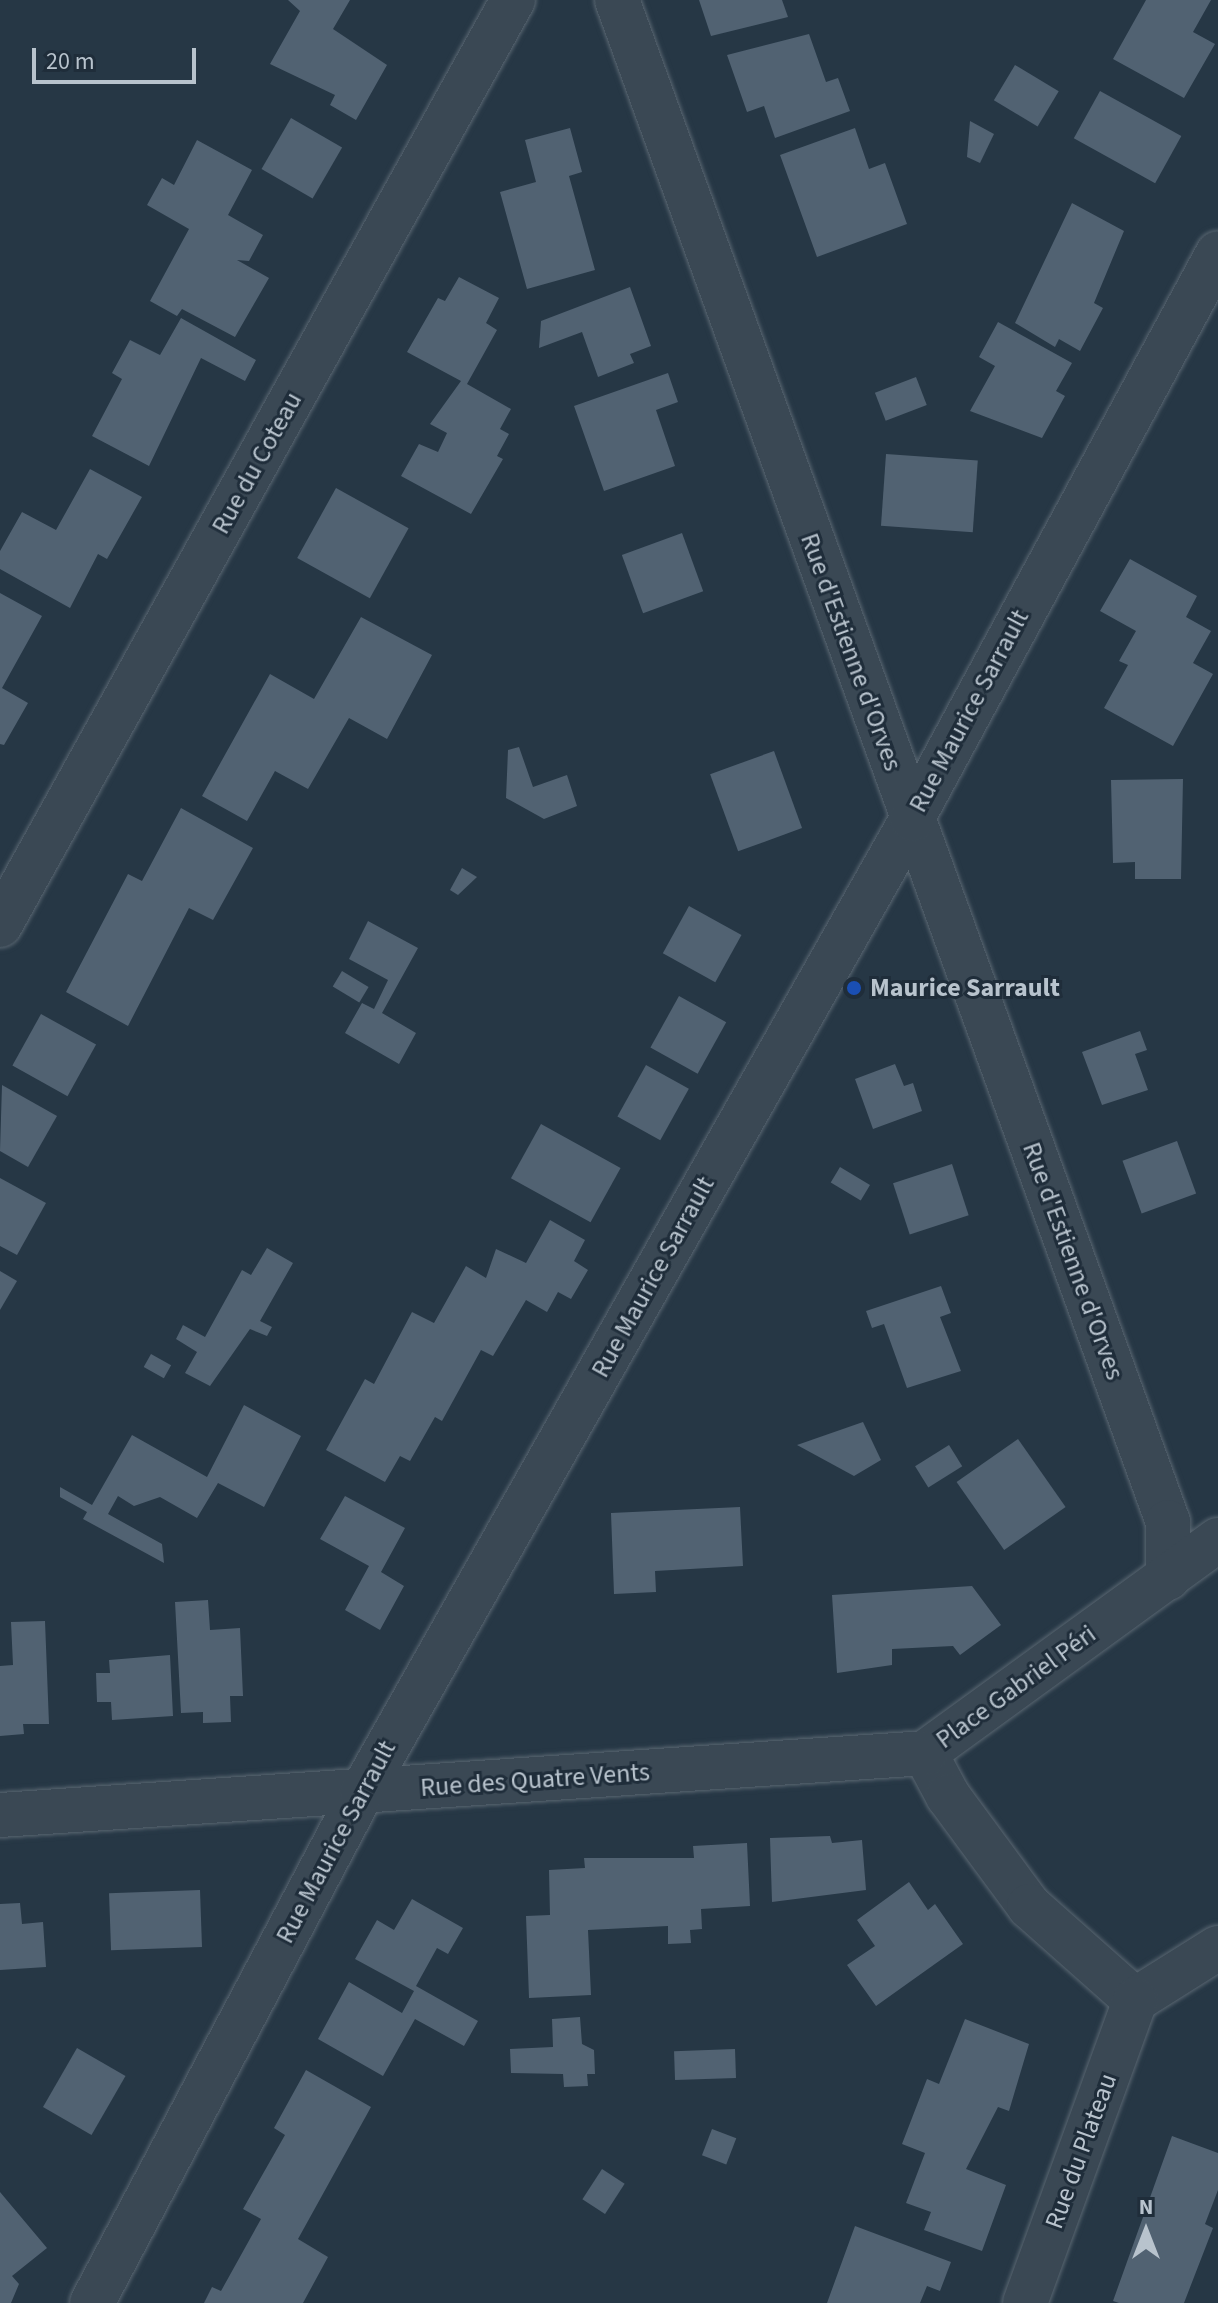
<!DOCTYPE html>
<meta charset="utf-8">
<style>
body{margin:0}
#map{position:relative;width:1218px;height:2303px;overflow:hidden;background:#263745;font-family:"Source Sans 3",sans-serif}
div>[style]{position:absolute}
.building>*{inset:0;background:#516272;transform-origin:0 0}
.roads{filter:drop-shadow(0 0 2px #596671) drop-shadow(0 0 2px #596671)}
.street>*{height:44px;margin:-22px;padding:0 22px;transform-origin:22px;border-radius:22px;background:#3a4854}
.dots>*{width:22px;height:22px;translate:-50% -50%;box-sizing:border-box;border:4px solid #1f2d3a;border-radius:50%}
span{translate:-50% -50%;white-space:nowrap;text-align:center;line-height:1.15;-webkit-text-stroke:6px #1f2d3a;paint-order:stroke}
.street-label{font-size:26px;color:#b8c3cd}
.poi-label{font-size:26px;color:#b8c3cd;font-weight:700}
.left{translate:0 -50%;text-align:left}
.north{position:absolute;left:1106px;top:2191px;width:80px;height:80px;-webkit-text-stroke:6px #1f2d3a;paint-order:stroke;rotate:0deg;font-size:22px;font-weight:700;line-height:32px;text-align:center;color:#b8c3cd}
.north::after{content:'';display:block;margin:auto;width:28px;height:36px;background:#b8c3cd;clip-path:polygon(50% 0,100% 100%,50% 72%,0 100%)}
.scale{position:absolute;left:32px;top:48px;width:164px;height:36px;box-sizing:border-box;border:4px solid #b8c3cd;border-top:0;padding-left:10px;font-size:24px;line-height:28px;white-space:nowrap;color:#b8c3cd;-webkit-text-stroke:6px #1f2d3a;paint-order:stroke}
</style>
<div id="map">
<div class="building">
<i style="clip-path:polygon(288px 0,350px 0,333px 29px,387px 65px,356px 120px,330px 105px,335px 95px,270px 64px,300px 11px)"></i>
<i style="clip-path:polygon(699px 0,782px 0,788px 17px,711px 36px)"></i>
<i style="clip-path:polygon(1146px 0,1211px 0,1193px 32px,1215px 44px,1184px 98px,1113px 59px)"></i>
<i style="clip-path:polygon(809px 34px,826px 82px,838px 78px,850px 111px,775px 138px,764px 106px,747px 112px,727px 55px)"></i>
<i style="left:1015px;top:65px;width:51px;height:41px;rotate:31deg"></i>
<i style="left:1100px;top:91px;width:93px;height:54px;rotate:29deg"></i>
<i style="left:291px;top:118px;width:59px;height:59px;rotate:30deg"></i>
<i style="clip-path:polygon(970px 121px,994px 134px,980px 163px,967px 157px)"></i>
<i style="clip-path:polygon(570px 128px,582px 172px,569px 176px,595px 270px,527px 289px,500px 192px,536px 182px,525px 140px)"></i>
<i style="clip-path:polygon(855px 128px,869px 169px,885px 163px,907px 224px,817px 257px,780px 155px)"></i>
<i style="clip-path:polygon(197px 140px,252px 170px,228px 215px,263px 235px,249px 261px,237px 260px,269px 278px,235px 337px,182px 309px,177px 316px,150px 301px,189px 229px,147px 205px,162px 178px,174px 185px)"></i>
<i style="clip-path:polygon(1072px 203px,1124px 231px,1094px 303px,1103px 308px,1080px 351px,1059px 339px,1055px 347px,1015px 323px)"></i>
<i style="clip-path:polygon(459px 277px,499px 298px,486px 323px,497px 330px,467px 384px,511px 409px,500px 429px,509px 434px,497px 456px,503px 459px,471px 514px,401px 476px,419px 444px,438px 452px,447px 433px,430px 424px,461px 381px,407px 352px,438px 298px,445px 301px)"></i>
<i style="clip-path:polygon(630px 287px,651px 346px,630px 354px,634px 363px,598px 377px,582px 332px,539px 348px,541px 321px)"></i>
<i style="clip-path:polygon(181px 318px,256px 360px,245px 381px,201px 358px,149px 466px,92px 436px,122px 379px,112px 373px,130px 340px,160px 355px)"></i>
<i style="clip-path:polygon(998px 322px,1072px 363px,1056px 391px,1065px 396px,1042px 438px,970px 411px,995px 366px,979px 357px)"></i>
<i style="clip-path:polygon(668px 373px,678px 402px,656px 410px,675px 466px,604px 491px,574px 406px)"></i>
<i style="left:916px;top:377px;width:30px;height:44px;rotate:69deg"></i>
<i style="left:886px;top:454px;width:92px;height:72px;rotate:4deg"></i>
<i style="clip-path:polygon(90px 469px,142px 497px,107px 559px,98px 554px,70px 608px,0 569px,0 551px,22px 512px,56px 530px)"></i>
<i style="left:336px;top:488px;width:83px;height:80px;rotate:29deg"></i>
<i style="left:682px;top:533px;width:62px;height:64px;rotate:70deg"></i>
<i style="clip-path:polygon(1130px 559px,1197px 596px,1186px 617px,1211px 631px,1193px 663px,1213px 674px,1173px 746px,1104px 708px,1128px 665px,1119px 661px,1136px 631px,1100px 611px)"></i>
<i style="clip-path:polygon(0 593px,42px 616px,2px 688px,28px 703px,4px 745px,0 744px)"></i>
<i style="clip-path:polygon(361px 617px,432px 655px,387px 739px,349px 718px,308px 789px,275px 771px,247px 821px,202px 796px,270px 674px,314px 699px)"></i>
<i style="clip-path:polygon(519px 747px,533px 787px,567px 775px,577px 806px,544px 819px,506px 798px,508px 750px)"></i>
<i style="left:774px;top:751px;width:82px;height:68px;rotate:70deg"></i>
<i style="clip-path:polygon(1183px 779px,1181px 879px,1135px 879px,1135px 862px,1113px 863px,1111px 780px)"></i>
<i style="clip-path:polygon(181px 808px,253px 848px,213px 920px,189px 908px,128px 1026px,66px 992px,128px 874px,142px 881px)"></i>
<i style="clip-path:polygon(462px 868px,477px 877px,458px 895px,450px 890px)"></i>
<i style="left:689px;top:906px;width:60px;height:54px;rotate:29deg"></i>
<i style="clip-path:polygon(368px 921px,418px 948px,382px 1013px,416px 1033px,399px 1064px,345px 1033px,362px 1003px,374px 1009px,388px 980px,349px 959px)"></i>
<i style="left:342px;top:971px;width:31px;height:18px;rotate:31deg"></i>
<i style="left:679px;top:996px;width:54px;height:59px;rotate:29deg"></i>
<i style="left:41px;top:1014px;width:63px;height:59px;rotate:29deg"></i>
<i style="clip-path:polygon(1140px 1031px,1147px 1050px,1135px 1054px,1148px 1090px,1102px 1105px,1082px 1052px)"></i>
<i style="clip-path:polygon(895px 1064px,904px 1086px,913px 1083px,922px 1111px,873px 1129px,855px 1079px)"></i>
<i style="left:646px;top:1065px;width:49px;height:59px;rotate:29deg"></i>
<i style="clip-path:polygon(2px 1085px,57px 1116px,28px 1167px,0 1151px)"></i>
<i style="left:541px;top:1124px;width:91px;height:62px;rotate:29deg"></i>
<i style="left:1177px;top:1141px;width:56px;height:58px;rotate:70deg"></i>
<i style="left:952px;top:1164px;width:54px;height:62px;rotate:72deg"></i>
<i style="left:840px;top:1167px;width:35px;height:18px;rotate:31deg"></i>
<i style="clip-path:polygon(0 1178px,46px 1203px,17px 1255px,0 1246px)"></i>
<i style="clip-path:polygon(550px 1220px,585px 1240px,574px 1261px,588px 1270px,571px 1299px,558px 1292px,547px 1312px,526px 1300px,493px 1356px,481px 1350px,442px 1421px,435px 1417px,410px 1461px,400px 1456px,385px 1482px,326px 1450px,365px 1379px,374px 1384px,412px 1312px,434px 1323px,466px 1266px,486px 1278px,496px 1249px,526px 1263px)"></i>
<i style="clip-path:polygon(267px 1248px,293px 1263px,260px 1321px,272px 1327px,267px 1336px,250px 1329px,210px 1386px,185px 1373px,197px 1352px,176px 1339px,183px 1325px,205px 1337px,242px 1270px,251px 1275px)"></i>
<i style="clip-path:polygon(0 1271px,17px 1281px,0 1310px)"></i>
<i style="clip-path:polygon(941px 1286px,951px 1313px,940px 1317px,961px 1371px,907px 1388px,884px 1324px,872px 1328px,866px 1311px)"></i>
<i style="left:151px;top:1354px;width:23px;height:15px;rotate:29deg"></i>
<i style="clip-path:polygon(244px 1405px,301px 1436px,264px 1507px,218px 1483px,197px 1518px,160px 1497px,134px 1506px,118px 1496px,108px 1514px,162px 1544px,164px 1563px,83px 1519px,87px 1512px,60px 1497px,60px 1487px,92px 1505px,132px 1435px,207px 1477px)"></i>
<i style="clip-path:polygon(863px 1422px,881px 1460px,854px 1476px,797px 1445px)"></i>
<i style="left:1018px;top:1439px;width:83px;height:75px;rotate:55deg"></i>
<i style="left:949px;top:1445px;width:25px;height:40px;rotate:58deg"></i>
<i style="clip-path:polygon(345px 1496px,405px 1528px,381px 1572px,404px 1586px,380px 1630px,345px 1610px,369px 1566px,320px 1539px)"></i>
<i style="clip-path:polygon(740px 1507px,743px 1566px,655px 1571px,656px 1592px,614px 1594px,611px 1513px)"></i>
<i style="clip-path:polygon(972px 1586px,1001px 1625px,960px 1655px,953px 1646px,892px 1649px,892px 1665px,837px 1673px,832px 1595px)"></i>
<i style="clip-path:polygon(208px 1600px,210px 1630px,240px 1628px,243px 1696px,230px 1696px,231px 1722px,203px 1723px,203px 1712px,181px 1713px,175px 1602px)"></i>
<i style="clip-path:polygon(45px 1621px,49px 1724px,23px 1724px,24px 1734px,0 1736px,0 1666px,13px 1665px,11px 1622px)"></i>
<i style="clip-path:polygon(170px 1655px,173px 1716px,112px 1720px,111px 1702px,97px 1702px,96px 1673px,110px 1673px,109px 1660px)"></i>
<i style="clip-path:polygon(830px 1836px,832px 1843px,862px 1840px,866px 1890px,772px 1902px,770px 1838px)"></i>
<i style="clip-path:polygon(747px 1843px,750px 1906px,701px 1909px,702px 1929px,690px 1930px,691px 1943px,668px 1944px,668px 1926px,588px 1930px,591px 1995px,529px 1998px,526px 1916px,550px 1915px,549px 1870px,585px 1868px,584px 1858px,694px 1858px,693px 1846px)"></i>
<i style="clip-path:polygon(909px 1882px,928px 1910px,935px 1904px,963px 1944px,876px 2006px,847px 1965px,875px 1946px,857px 1920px)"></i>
<i style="left:200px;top:1890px;width:57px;height:91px;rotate:88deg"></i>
<i style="clip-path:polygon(412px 1899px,463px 1928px,448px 1954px,437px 1948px,416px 1986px,478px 2021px,464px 2046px,415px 2019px,383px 2076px,318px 2039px,349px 1982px,402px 2013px,414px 1991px,355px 1959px,377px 1920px,394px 1930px)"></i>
<i style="clip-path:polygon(20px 1903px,22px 1924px,43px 1922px,46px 1967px,0 1970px,0 1904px)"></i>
<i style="clip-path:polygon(580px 2017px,582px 2044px,594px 2050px,595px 2074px,587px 2074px,588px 2086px,564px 2087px,563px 2074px,511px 2073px,510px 2049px,553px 2047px,552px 2019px)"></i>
<i style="clip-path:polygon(965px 2019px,1029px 2044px,1009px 2111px,998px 2107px,966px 2169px,1006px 2185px,982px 2251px,924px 2230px,931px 2212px,906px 2203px,925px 2153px,902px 2144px,927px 2079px,939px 2084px)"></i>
<i style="left:77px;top:2048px;width:56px;height:68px;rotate:30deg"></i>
<i style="left:735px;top:2049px;width:29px;height:61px;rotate:88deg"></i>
<i style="clip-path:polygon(306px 2070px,371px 2107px,298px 2239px,328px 2257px,303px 2303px,204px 2303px,212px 2287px,221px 2291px,261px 2219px,243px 2209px,285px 2135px,274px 2128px)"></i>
<i style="left:712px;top:2129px;width:26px;height:28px;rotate:21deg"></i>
<i style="clip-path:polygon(1172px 2136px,1218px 2153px,1218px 2190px,1205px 2224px,1213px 2228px,1184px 2303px,1119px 2303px,1113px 2301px)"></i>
<i style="left:602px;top:2169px;width:27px;height:36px;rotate:33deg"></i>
<i style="clip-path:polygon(0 2192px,47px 2248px,12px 2276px,19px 2284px,11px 2303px,0 2303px)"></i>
<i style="clip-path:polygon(855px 2226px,951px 2262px,940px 2291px,927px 2286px,920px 2303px,827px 2303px)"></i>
</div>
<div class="roads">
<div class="street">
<i style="left:617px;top:0;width:1619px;rotate:70.1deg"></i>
<i style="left:1168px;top:1522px;width:56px;rotate:90deg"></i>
<i style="left:0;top:925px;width:1058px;rotate:-60.99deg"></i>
<i style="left:1218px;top:1540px;width:362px;rotate:144deg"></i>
<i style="left:925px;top:1753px;width:49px;rotate:61.9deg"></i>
<i style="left:948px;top:1796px;width:137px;rotate:53.6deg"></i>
<i style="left:1029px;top:1906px;width:142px;rotate:41.6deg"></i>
<i style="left:1135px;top:2000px;width:98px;rotate:-32.1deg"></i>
<i style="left:0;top:1815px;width:927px;rotate:-3.83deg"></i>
<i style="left:92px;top:2303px;width:578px;rotate:-62.15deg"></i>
<i style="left:362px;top:1792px;width:1118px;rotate:-60.52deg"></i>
<i style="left:912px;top:819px;width:643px;rotate:-61.6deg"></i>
<i style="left:1025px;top:2303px;width:322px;rotate:-70deg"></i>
</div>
</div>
<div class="dots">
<i style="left:854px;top:988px;background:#1a4fb4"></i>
</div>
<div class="street-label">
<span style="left:257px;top:463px;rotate:-61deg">Rue du Coteau</span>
<span style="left:851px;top:652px;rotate:70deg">Rue d'Estienne d'Orves</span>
<span style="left:969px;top:711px;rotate:-62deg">Rue Maurice Sarrault</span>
<span style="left:1073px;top:1261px;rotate:70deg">Rue d'Estienne d'Orves</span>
<span style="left:653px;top:1277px;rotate:-61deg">Rue Maurice Sarrault</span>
<span style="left:1016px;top:1687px;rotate:-36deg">Place Gabriel Péri</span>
<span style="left:535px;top:1780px;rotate:-4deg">Rue des Quatre Vents</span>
<span style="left:336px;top:1842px;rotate:-62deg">Rue Maurice Sarrault</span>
<span style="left:1081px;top:2151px;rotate:-70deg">Rue du Plateau</span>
</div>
<div class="poi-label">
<span class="left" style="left:870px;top:988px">Maurice Sarrault</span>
</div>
<div class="north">N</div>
<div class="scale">20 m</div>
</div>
